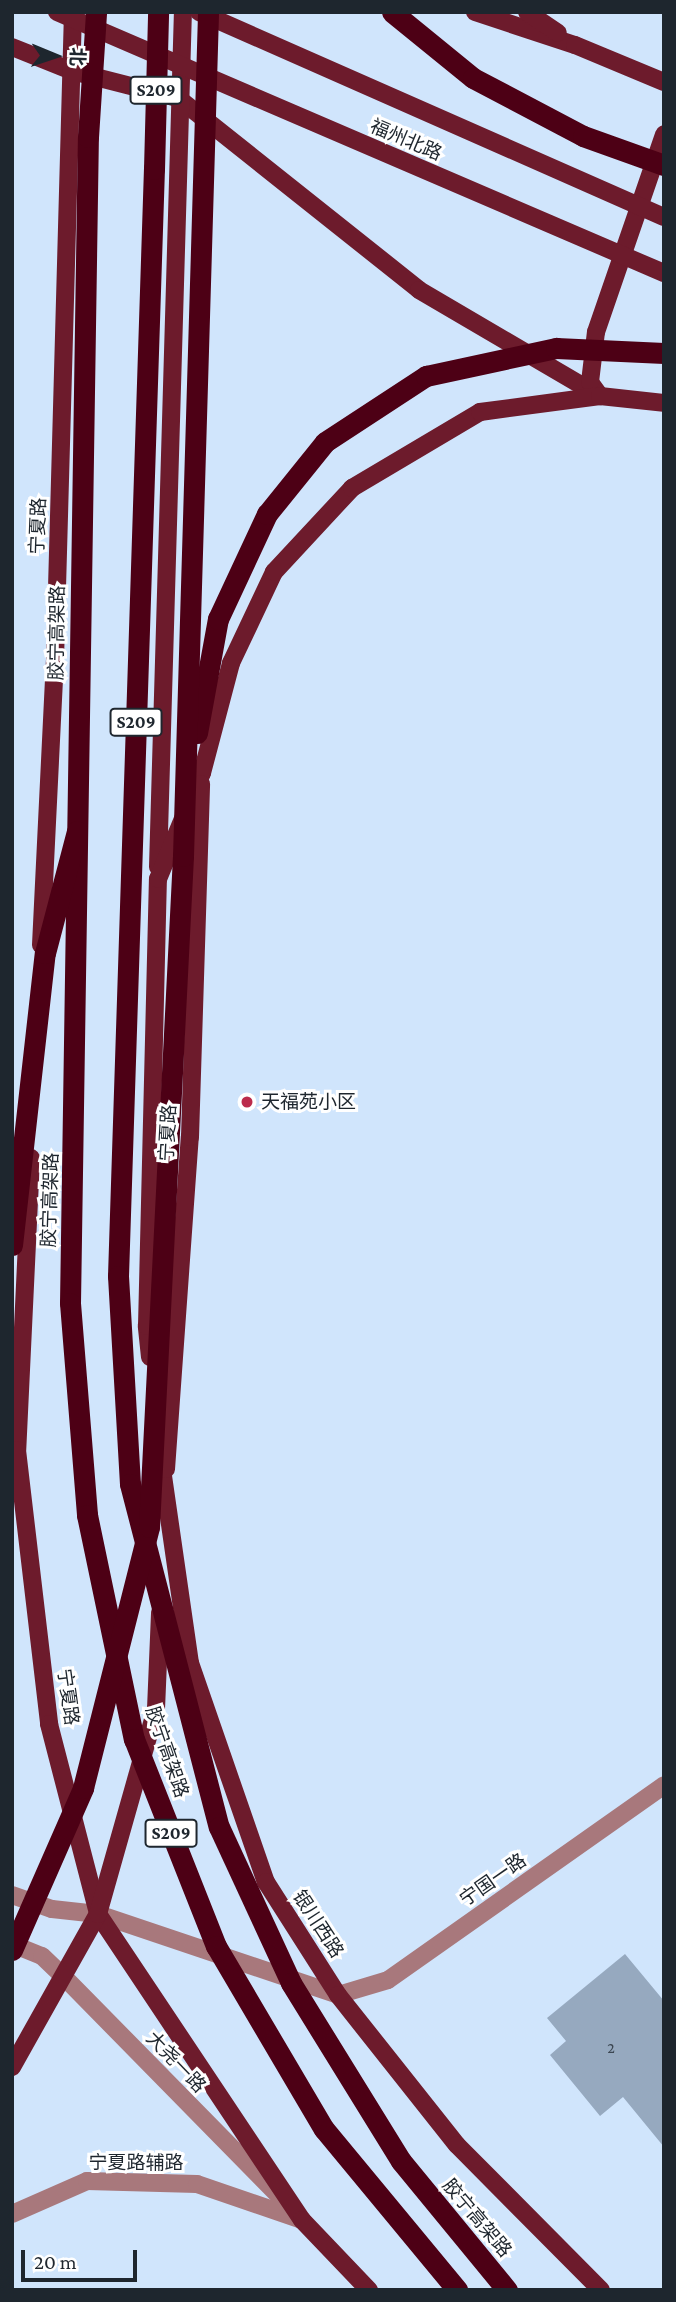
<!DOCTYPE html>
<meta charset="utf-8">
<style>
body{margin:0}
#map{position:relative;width:676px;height:2302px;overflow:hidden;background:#d0e5fc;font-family:"Crimson Pro","Noto Sans SC",serif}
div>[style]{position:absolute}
.building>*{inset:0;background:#96a9bf}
.minor>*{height:18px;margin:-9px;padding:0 9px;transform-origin:9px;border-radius:9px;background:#a8787c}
.major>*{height:18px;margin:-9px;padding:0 9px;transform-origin:9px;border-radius:9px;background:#6d1b2c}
.highway>*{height:21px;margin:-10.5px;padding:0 10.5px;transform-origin:10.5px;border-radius:10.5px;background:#4d0015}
.major-bridge>*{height:18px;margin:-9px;padding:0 9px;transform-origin:9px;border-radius:9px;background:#6d1b2c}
.highway-bridge>*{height:21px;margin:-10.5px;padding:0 10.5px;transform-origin:10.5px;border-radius:10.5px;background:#4d0015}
.dots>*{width:19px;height:19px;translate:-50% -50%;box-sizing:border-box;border:4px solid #fff;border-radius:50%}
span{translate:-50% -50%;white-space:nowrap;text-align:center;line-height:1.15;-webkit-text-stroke:6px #fff;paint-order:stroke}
.number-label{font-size:16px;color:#3c4752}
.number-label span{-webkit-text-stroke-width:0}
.shield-label span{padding:2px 5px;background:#fff;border:2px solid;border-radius:5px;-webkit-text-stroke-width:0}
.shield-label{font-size:18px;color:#1e262e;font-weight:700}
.street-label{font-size:19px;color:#1e262e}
.poi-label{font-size:19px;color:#1e262e}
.left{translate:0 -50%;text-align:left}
.frame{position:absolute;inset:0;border:14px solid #1e262e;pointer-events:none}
.north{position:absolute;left:21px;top:21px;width:70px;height:70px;-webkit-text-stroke:5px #fff;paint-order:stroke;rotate:92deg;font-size:19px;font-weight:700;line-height:28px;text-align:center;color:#1e262e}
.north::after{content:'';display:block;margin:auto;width:24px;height:32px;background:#1e262e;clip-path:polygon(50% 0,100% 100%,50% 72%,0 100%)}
.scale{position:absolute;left:21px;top:2250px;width:116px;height:32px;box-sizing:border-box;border:4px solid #1e262e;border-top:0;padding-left:9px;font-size:21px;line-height:24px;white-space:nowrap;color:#1e262e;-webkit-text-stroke:5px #fff;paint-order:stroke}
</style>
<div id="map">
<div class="building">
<i style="clip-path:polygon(625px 1954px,664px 2001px,664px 2147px,623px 2097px,600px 2116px,550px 2055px,566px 2041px,547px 2018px)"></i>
</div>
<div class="minor">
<i style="left:12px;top:1895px;width:42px;rotate:19.3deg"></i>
<i style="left:52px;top:1909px;width:46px;rotate:6.2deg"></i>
<i style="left:98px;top:1914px;width:253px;rotate:18.6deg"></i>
<i style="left:338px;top:1995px;width:52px;rotate:-16.7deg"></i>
<i style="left:388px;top:1980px;width:338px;rotate:-35.2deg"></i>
<i style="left:12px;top:1944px;width:32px;rotate:22deg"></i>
<i style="left:42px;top:1956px;width:30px;rotate:44deg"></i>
<i style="left:64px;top:1977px;width:315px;rotate:45.5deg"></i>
<i style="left:12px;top:2214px;width:82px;rotate:-23.7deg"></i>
<i style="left:87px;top:2181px;width:110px;rotate:1.6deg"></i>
<i style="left:197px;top:2184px;width:111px;rotate:18.9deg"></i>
</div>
<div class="major">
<i style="left:475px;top:12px;width:105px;rotate:18.3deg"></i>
<i style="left:575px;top:45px;width:96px;rotate:22.6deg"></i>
<i style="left:527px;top:12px;width:37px;rotate:34deg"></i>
<i style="left:12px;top:47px;width:65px;rotate:21.8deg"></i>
<i style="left:72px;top:71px;width:109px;rotate:14.3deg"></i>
<i style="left:178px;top:98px;width:308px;rotate:38.5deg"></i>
<i style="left:419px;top:290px;width:210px;rotate:30.4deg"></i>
<i style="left:600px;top:396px;width:17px;rotate:-126deg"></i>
<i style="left:590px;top:382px;width:50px;rotate:-83.2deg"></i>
<i style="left:596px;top:332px;width:209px;rotate:-71deg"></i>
<i style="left:158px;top:867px;width:855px;rotate:-88.33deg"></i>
<i style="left:41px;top:945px;width:285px;rotate:-87.2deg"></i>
<i style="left:55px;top:660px;width:648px;rotate:-88.41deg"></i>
<i style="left:31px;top:1158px;width:292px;rotate:92.7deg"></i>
<i style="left:17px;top:1450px;width:276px;rotate:83.3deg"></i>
<i style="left:49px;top:1724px;width:196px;rotate:75.5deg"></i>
<i style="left:98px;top:1914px;width:368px;rotate:56.3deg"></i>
<i style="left:302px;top:2220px;width:97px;rotate:46.3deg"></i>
<i style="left:150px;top:1357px;width:31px;rotate:-96deg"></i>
<i style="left:147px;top:1326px;width:447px;rotate:-88.6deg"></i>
<i style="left:158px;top:879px;width:115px;rotate:-67.5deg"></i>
<i style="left:202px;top:773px;width:114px;rotate:-75.2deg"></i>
<i style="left:231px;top:663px;width:101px;rotate:-64.7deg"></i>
<i style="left:274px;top:572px;width:115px;rotate:-47.1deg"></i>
<i style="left:352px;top:488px;width:149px;rotate:-30.7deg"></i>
<i style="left:480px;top:412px;width:121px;rotate:-7.6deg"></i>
<i style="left:600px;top:396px;width:64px;rotate:6.2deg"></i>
<i style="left:160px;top:1455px;width:210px;rotate:81.8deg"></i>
<i style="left:190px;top:1663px;width:232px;rotate:70.9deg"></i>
<i style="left:266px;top:1882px;width:134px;rotate:57.5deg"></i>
<i style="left:338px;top:1995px;width:191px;rotate:51.6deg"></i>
<i style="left:457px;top:2145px;width:204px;rotate:45.2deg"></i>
<i style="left:166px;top:1469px;width:333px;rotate:-85.9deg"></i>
<i style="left:190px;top:1137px;width:353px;rotate:-88.2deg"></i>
<i style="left:12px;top:2067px;width:176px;rotate:-60.7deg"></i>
<i style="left:98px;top:1914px;width:213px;rotate:-74.2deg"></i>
<i style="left:156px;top:1709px;width:97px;rotate:-87.6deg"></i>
</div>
<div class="highway">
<i style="left:118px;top:1276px;width:1108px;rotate:-88.14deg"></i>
<i style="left:70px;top:1303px;width:1166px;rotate:-89.12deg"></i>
</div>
<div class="major-bridge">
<i style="left:57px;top:12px;width:661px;rotate:23.27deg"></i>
<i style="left:199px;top:12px;width:508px;rotate:23.79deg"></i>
</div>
<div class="highway-bridge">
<i style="left:392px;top:12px;width:104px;rotate:39.2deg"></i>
<i style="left:473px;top:78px;width:124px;rotate:27.8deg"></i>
<i style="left:583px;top:136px;width:86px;rotate:19.7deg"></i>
<i style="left:88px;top:137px;width:125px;rotate:-86.3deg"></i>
<i style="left:154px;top:169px;width:157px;rotate:-88.5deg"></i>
<i style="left:197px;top:733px;width:116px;rotate:-79.6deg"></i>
<i style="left:218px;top:619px;width:116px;rotate:-65deg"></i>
<i style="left:267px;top:514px;width:92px;rotate:-51.1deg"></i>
<i style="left:325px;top:442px;width:121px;rotate:-33.2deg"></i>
<i style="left:426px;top:376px;width:133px;rotate:-12.2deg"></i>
<i style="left:556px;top:348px;width:108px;rotate:2.7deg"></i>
<i style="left:12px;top:1245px;width:294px;rotate:-83.6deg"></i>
<i style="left:45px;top:953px;width:126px;rotate:-75.3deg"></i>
<i style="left:118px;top:1276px;width:208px;rotate:86.7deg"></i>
<i style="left:130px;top:1484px;width:354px;rotate:75.5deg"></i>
<i style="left:219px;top:1827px;width:172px;rotate:65.2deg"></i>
<i style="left:291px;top:1983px;width:209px;rotate:58.3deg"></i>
<i style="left:401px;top:2161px;width:167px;rotate:50.6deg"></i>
<i style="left:70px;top:1303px;width:213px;rotate:85.4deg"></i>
<i style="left:87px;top:1515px;width:229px;rotate:78.2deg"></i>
<i style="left:134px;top:1739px;width:223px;rotate:68.4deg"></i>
<i style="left:216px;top:1946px;width:212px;rotate:59.5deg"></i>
<i style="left:324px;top:2129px;width:209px;rotate:50.4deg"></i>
<i style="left:12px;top:1950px;width:177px;rotate:-66.3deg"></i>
<i style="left:83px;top:1788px;width:269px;rotate:-75.8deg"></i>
<i style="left:149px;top:1527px;width:672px;rotate:-87.1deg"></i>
<i style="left:183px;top:856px;width:844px;rotate:-88.3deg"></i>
</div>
<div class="dots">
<i style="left:247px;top:1102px;background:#bb2b4c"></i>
</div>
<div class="number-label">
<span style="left:611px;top:2048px">2</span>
</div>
<div class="shield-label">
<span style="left:156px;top:90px">S209</span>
<span style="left:136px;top:722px">S209</span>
<span style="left:171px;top:1833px">S209</span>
</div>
<div class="street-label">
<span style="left:406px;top:140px;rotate:23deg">福州北路</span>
<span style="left:38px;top:526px;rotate:-88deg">宁夏路</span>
<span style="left:57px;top:633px;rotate:-89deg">胶宁高架路</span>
<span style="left:168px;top:1133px;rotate:-87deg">宁夏路</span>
<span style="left:50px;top:1200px;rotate:-88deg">胶宁高架路</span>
<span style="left:68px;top:1697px;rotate:82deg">宁夏路</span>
<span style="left:167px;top:1752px;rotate:71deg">胶宁高架路</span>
<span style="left:493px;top:1880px;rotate:-35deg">宁国一路</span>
<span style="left:318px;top:1924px;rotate:57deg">银川西路</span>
<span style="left:176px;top:2062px;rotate:46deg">大尧一路</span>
<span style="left:136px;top:2163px">宁夏路辅路</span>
<span style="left:477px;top:2218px;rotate:50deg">胶宁高架路</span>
</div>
<div class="poi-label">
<span class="left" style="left:261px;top:1102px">天福苑小区</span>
</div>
<div class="frame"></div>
<div class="north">北</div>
<div class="scale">20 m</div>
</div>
